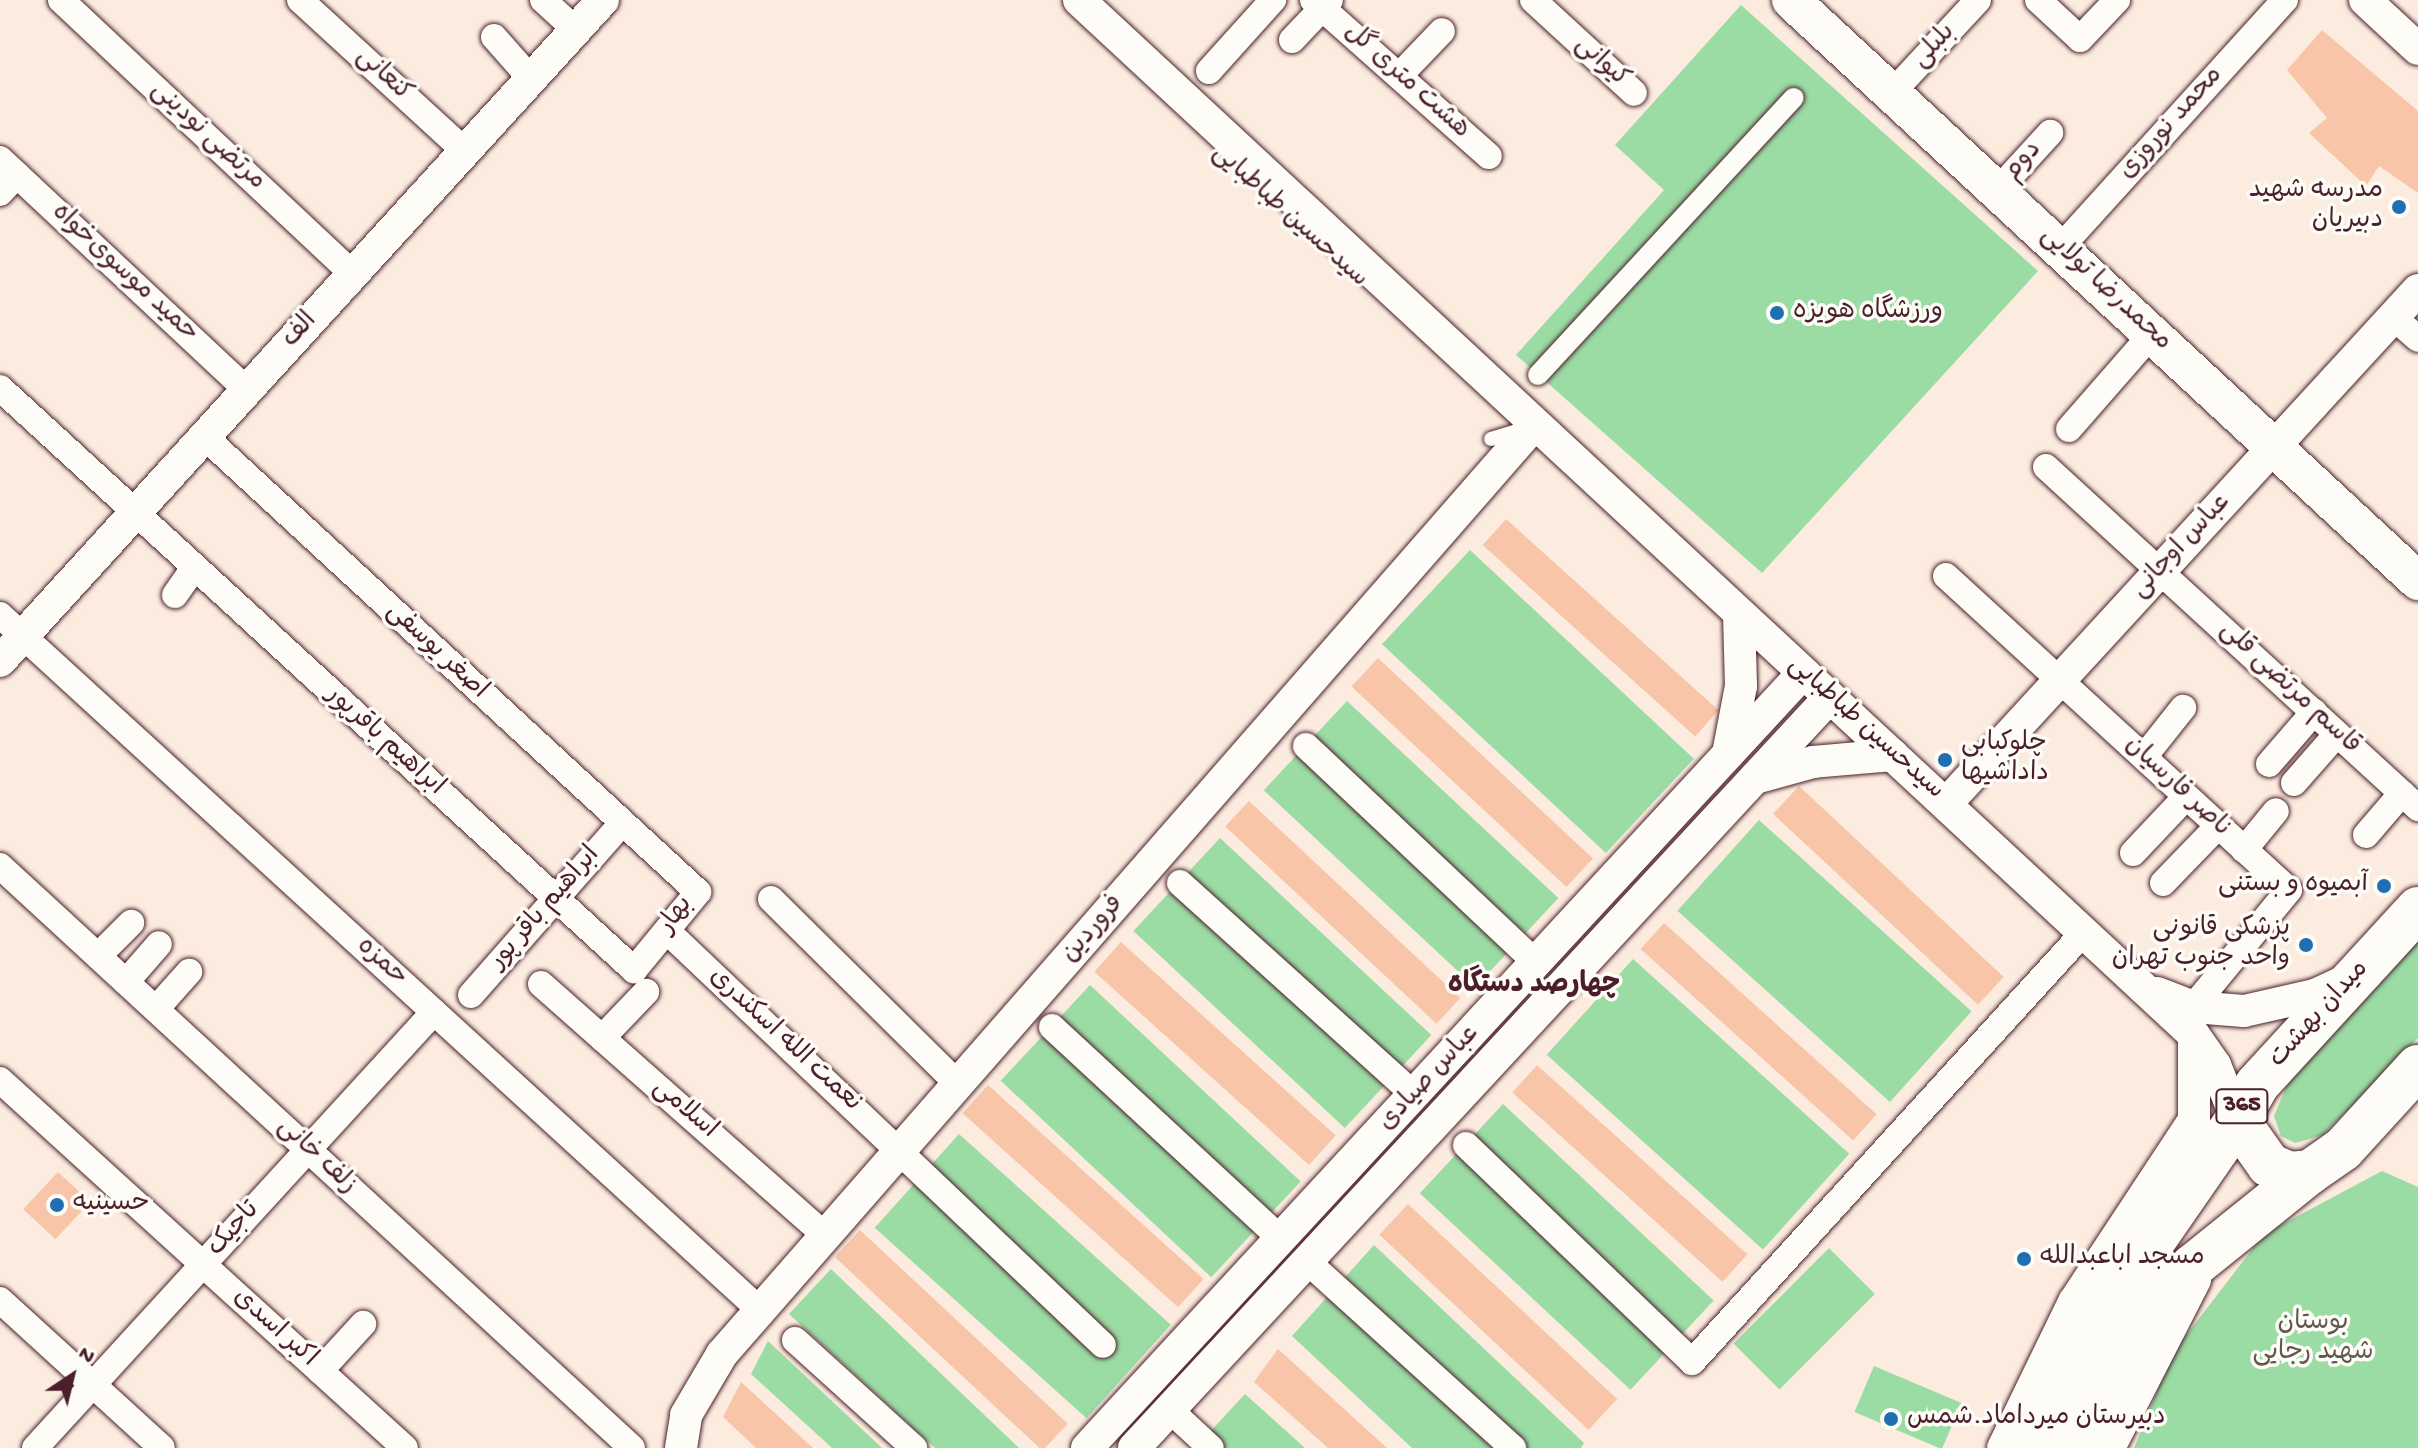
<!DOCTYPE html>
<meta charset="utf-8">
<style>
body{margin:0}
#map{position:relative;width:2418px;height:1448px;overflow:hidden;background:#fcecdf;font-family:"Gochi Hand","Playpen Sans Arabic",sans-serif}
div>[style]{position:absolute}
.green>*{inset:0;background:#9bdba4;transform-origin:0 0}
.building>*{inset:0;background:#f8c5a8;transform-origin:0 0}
.roads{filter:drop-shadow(0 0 2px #4a1f2b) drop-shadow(0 0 2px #4a1f2b)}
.service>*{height:14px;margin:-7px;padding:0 7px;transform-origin:7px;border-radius:7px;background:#fdfcf7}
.pedestrian>*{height:20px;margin:-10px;padding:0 10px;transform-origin:10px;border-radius:10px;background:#fdfcf7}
.minor>*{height:26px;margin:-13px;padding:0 13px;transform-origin:13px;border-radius:13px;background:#fdfcf7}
.tertiary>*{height:32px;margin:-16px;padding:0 16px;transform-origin:16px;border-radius:16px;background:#fdfcf7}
.secondary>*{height:38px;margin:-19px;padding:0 19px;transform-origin:19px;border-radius:19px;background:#fdfcf7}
.trunk>*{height:44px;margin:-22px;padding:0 22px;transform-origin:22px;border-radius:22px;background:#fdfcf7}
.dots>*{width:22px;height:22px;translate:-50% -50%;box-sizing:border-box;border:4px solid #fdfcf7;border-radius:50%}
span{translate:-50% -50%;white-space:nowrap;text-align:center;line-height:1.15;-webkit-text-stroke:7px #fdfcf7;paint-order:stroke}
.shield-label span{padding:2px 6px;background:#fdfcf7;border:2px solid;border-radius:6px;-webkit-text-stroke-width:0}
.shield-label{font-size:24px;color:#4a1f2b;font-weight:700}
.street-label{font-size:26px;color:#4a1f2b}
.poi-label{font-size:26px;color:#4a1f2b}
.right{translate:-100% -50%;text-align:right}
.left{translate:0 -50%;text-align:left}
.park-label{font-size:26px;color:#62574f}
.neighbourhood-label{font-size:28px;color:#4a1f2b;font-weight:700}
.north{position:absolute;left:32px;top:1336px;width:80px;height:80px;-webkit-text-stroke:6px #fdfcf7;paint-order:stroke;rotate:35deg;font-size:22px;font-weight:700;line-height:32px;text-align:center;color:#4a1f2b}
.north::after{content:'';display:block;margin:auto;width:28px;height:36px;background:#4a1f2b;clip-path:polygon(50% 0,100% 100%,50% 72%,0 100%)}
</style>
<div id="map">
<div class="green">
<i style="clip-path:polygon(1741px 5px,2038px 271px,1762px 573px,1516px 355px,1664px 190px,1615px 145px)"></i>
<i style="left:1470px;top:550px;width:306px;height:129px;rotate:43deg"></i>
<i style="left:1347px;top:701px;width:289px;height:122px;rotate:43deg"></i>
<i style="left:1759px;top:820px;width:286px;height:122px;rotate:42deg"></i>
<i style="left:1220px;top:838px;width:289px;height:127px;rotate:43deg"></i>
<i style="clip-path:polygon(2418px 938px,2418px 1038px,2323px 1135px,2295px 1143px,2281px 1136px,2274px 1116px,2287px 1085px)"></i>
<i style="left:1633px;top:959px;width:291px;height:129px;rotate:42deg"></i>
<i style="left:1090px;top:985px;width:288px;height:131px;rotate:43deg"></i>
<i style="left:1503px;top:1104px;width:288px;height:122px;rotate:43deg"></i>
<i style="left:959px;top:1134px;width:285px;height:126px;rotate:42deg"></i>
<i style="clip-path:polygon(2382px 1171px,2418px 1187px,2418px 1448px,2134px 1448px,2174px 1351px,2264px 1234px)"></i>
<i style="clip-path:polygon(1374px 1245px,1584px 1443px,1581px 1448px,1412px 1448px,1292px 1336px)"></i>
<i style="left:1829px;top:1248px;width:65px;height:135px;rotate:45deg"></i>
<i style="clip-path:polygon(831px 1269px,1019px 1448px,935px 1448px,789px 1314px)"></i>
<i style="clip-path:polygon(768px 1341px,882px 1448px,832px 1448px,751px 1374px)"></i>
<i style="left:1874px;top:1366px;width:95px;height:50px;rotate:23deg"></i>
<i style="clip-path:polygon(1245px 1394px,1305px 1448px,1195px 1448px)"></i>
</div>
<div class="building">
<i style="clip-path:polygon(2322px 30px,2418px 111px,2418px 193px,2379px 166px,2366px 186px,2309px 133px,2327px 118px,2287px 70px)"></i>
<i style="left:1506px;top:519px;width:286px;height:35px;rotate:42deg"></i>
<i style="left:1378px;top:658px;width:294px;height:39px;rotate:43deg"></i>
<i style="left:1799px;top:786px;width:280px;height:38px;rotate:43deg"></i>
<i style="left:1249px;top:801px;width:289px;height:35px;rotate:43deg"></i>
<i style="left:1664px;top:923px;width:286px;height:35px;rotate:42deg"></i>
<i style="left:1121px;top:942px;width:289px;height:40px;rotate:42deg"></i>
<i style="left:1537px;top:1065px;width:283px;height:37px;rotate:42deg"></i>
<i style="left:988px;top:1085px;width:290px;height:38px;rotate:42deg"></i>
<i style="left:58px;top:1172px;width:44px;height:51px;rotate:43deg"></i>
<i style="left:1408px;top:1204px;width:286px;height:42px;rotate:43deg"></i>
<i style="left:860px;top:1230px;width:284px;height:37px;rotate:43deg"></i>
<i style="clip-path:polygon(1278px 1349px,1387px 1448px,1328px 1448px,1254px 1382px)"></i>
<i style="clip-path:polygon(741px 1382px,813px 1448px,756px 1448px,723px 1417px)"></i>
</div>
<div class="roads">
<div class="service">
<i style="left:1491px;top:439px;width:31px;rotate:-17deg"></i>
</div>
<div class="pedestrian">
<i style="left:1538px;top:375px;width:377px;rotate:-47.3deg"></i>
</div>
<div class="minor">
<i style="left:61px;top:0;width:400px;rotate:43.2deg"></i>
<i style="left:300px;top:0;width:224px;rotate:42.5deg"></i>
<i style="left:543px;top:0;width:45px;rotate:42.3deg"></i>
<i style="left:1313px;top:0;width:235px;rotate:41.6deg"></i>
<i style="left:1533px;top:0;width:137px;rotate:42.6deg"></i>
<i style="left:2038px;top:0;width:57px;rotate:42.9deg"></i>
<i style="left:2080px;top:39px;width:54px;rotate:-46.5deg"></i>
<i style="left:494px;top:37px;width:56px;rotate:48.6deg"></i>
<i style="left:1292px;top:40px;width:55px;rotate:-46.5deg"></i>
<i style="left:1209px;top:71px;width:96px;rotate:-48deg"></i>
<i style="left:1399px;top:76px;width:62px;rotate:-46.3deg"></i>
<i style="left:1891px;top:94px;width:128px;rotate:-47.2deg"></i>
<i style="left:0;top:159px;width:338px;rotate:43.1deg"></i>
<i style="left:1997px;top:191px;width:79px;rotate:-47.6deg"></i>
<i style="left:0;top:193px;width:25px;rotate:-47deg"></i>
<i style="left:2060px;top:248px;width:335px;rotate:-47.8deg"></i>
<i style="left:2393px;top:317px;width:33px;rotate:41deg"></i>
<i style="left:0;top:388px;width:861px;rotate:42.55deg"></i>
<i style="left:634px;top:970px;width:101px;rotate:-50.6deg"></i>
<i style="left:698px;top:892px;width:671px;rotate:-137.3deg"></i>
<i style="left:2069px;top:429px;width:126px;rotate:-48.9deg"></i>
<i style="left:2046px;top:467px;width:505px;rotate:42.51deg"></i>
<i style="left:1946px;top:576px;width:465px;rotate:42.5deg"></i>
<i style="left:2289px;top:890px;width:151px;rotate:129.4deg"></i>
<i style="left:175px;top:595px;width:33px;rotate:-55deg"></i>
<i style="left:0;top:615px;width:1031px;rotate:42.45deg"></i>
<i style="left:1306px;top:746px;width:316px;rotate:43.3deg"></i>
<i style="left:2144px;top:757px;width:63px;rotate:-51.5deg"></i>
<i style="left:2269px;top:764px;width:69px;rotate:-49.1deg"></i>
<i style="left:2294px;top:783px;width:65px;rotate:-48.7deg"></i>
<i style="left:2366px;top:835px;width:55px;rotate:-49.4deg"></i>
<i style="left:2244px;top:850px;width:50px;rotate:-50.6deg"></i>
<i style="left:2133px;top:853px;width:77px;rotate:-46.6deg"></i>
<i style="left:0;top:866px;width:859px;rotate:42.64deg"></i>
<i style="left:1180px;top:883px;width:316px;rotate:42.1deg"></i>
<i style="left:2163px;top:883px;width:79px;rotate:-46deg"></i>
<i style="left:771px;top:899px;width:264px;rotate:44.7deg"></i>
<i style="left:667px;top:931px;width:601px;rotate:43.52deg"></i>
<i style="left:98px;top:956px;width:47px;rotate:-45deg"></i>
<i style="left:126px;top:982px;width:50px;rotate:-49deg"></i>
<i style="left:541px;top:984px;width:382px;rotate:41.5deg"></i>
<i style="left:471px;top:995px;width:227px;rotate:-48.7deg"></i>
<i style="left:156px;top:1009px;width:50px;rotate:-48.3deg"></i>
<i style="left:1052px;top:1027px;width:312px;rotate:42.8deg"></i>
<i style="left:602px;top:1038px;width:64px;rotate:-46.3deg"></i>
<i style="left:0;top:1080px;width:547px;rotate:42.26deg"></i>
<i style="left:1466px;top:1145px;width:313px;rotate:43.8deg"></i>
<i style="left:1692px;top:1362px;width:583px;rotate:-47.64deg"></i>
<i style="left:1308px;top:1262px;width:277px;rotate:42.2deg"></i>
<i style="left:0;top:1300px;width:219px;rotate:42.4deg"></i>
<i style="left:795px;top:1340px;width:161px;rotate:42.2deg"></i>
<i style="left:320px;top:1371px;width:64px;rotate:-47.5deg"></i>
<i style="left:1169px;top:1409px;width:57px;rotate:42.9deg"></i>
<i style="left:35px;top:1448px;width:591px;rotate:-47.54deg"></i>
</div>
<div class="tertiary">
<i style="left:1079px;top:0;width:1521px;rotate:42.87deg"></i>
<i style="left:2194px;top:1035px;width:37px;rotate:55deg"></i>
<i style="left:2215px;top:1065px;width:59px;rotate:68.2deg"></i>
<i style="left:2365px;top:0;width:72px;rotate:42.8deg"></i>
<i style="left:0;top:661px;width:895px;rotate:-47.63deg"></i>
<i style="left:1728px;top:754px;width:69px;rotate:-79.2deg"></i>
<i style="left:1741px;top:686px;width:72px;rotate:-91.6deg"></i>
<i style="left:1755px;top:778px;width:60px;rotate:-15.4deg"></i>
<i style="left:1813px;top:762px;width:80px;rotate:-5deg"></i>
<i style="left:1946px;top:804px;width:698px;rotate:-47.44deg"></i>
<i style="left:2157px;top:993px;width:39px;rotate:21deg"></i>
<i style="left:2193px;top:1007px;width:51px;rotate:4.5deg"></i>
<i style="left:2244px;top:1011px;width:73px;rotate:-12.7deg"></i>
<i style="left:2315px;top:995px;width:35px;rotate:-25deg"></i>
<i style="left:681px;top:1448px;width:33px;rotate:-81deg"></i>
<i style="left:686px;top:1415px;width:71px;rotate:-59.5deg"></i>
<i style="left:722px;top:1354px;width:1232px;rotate:-48.85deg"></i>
<i style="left:1087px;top:1448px;width:1055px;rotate:-47.27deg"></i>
<i style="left:1134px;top:1448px;width:1024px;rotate:-47.18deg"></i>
<i style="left:2003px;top:1448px;width:162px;rotate:-64.1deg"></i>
<i style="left:2074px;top:1302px;width:218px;rotate:-56.6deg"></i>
<i style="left:2194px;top:1120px;width:80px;rotate:-90deg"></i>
<i style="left:2109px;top:1448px;width:189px;rotate:-62.9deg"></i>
</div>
<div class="secondary">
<i style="left:1791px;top:0;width:855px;rotate:42.82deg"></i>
</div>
<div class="trunk">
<i style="left:2418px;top:909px;width:239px;rotate:132.5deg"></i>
<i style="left:2257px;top:1085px;width:40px;rotate:119.7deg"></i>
<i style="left:2237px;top:1120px;width:55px;rotate:54.6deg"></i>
<i style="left:2269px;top:1165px;width:22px;rotate:24deg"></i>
<i style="left:2289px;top:1174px;width:21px;rotate:-5deg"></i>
<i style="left:2310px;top:1172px;width:40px;rotate:-34.9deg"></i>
<i style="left:2343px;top:1149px;width:111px;rotate:-47.6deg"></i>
<i style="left:2037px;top:1448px;width:144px;rotate:-64.1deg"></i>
<i style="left:2100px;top:1318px;width:241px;rotate:-55.3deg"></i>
<i style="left:2073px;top:1448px;width:125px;rotate:-62.4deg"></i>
<i style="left:2131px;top:1337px;width:46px;rotate:-52.1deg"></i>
<i style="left:2159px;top:1301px;width:49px;rotate:-45.8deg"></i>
<i style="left:2193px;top:1266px;width:150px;rotate:-38.8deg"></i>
</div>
</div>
<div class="dots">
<i style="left:2399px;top:207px;background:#1f6fb2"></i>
<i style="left:1777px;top:313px;background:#1f6fb2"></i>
<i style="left:1945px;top:760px;background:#1f6fb2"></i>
<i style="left:2384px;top:886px;background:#1f6fb2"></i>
<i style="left:2306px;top:945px;background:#1f6fb2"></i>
<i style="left:57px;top:1205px;background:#1f6fb2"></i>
<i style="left:2024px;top:1259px;background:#1f6fb2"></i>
<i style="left:1891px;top:1419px;background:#1f6fb2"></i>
</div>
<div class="shield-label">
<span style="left:2242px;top:1106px">365</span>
</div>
<div class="street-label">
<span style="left:1935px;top:47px;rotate:-47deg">بلبلی</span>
<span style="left:1601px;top:63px;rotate:42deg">کیوانی</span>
<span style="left:383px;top:76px;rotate:43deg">کنعانی</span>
<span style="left:1406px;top:82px;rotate:42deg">هشت متری گل</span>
<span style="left:2172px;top:124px;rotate:-48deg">محمد نوروزی</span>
<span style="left:207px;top:137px;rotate:43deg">مرتضی نودینی</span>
<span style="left:2024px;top:162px;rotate:-48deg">دوم</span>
<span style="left:1289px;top:217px;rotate:42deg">سیدحسین طباطبایی</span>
<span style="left:124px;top:274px;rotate:43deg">حمید موسوی‌خواه</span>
<span style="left:2105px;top:290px;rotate:43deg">محمدرضا تولایی</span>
<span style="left:301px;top:331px;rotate:-48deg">الف</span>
<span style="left:2182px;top:547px;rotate:-47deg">عباس اوجانی</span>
<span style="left:436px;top:652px;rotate:43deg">اصغر یوسفی</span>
<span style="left:2289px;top:689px;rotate:43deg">قاسم مرتضی قلی</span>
<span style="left:1865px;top:729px;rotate:42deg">سیدحسین طباطبایی</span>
<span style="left:384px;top:742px;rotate:42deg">ابراهیم باقرپور</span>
<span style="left:2177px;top:788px;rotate:43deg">ناصر فارسیان</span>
<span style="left:546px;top:909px;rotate:-49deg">ابراهیم باقر پور</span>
<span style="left:677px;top:916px;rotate:-54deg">بهار</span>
<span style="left:1094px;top:930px;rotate:-49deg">فروردین</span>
<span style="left:381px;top:963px;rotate:42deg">حمزه</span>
<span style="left:2320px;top:1015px;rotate:-48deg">میدان بهشت</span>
<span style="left:784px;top:1041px;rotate:43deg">نعمت الله اسکندری</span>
<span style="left:1430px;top:1079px;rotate:-47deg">عباس صیادی</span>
<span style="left:684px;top:1110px;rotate:41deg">اسلامی</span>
<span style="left:316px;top:1157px;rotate:43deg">زلف خانی</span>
<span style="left:235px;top:1230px;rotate:-48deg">تاجیک</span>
<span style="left:274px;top:1329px;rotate:42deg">اکبر اسدی</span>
</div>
<div class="poi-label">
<span class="right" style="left:2383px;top:207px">مدرسه شهید<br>دبیریان</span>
<span class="left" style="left:1793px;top:313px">ورزشگاه هویزه</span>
<span class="left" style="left:1961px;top:760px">چلوکبابی<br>داداشیها</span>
<span class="right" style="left:2368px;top:886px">آبمیوه و بستنی</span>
<span class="right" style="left:2290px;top:945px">پزشکی قانونی<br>واحد جنوب تهران</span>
<span class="left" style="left:73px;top:1205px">حسینیه</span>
<span class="left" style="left:2040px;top:1259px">مسجد اباعبدالله</span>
<span class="left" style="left:1907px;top:1419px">دبیرستان میرداماد.شمس</span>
</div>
<div class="park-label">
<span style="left:2313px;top:1339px">بوستان<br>شهید رجایی</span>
</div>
<div class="neighbourhood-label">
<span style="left:1534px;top:986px">چهارصد دستگاه</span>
</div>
<div class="north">N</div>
</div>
